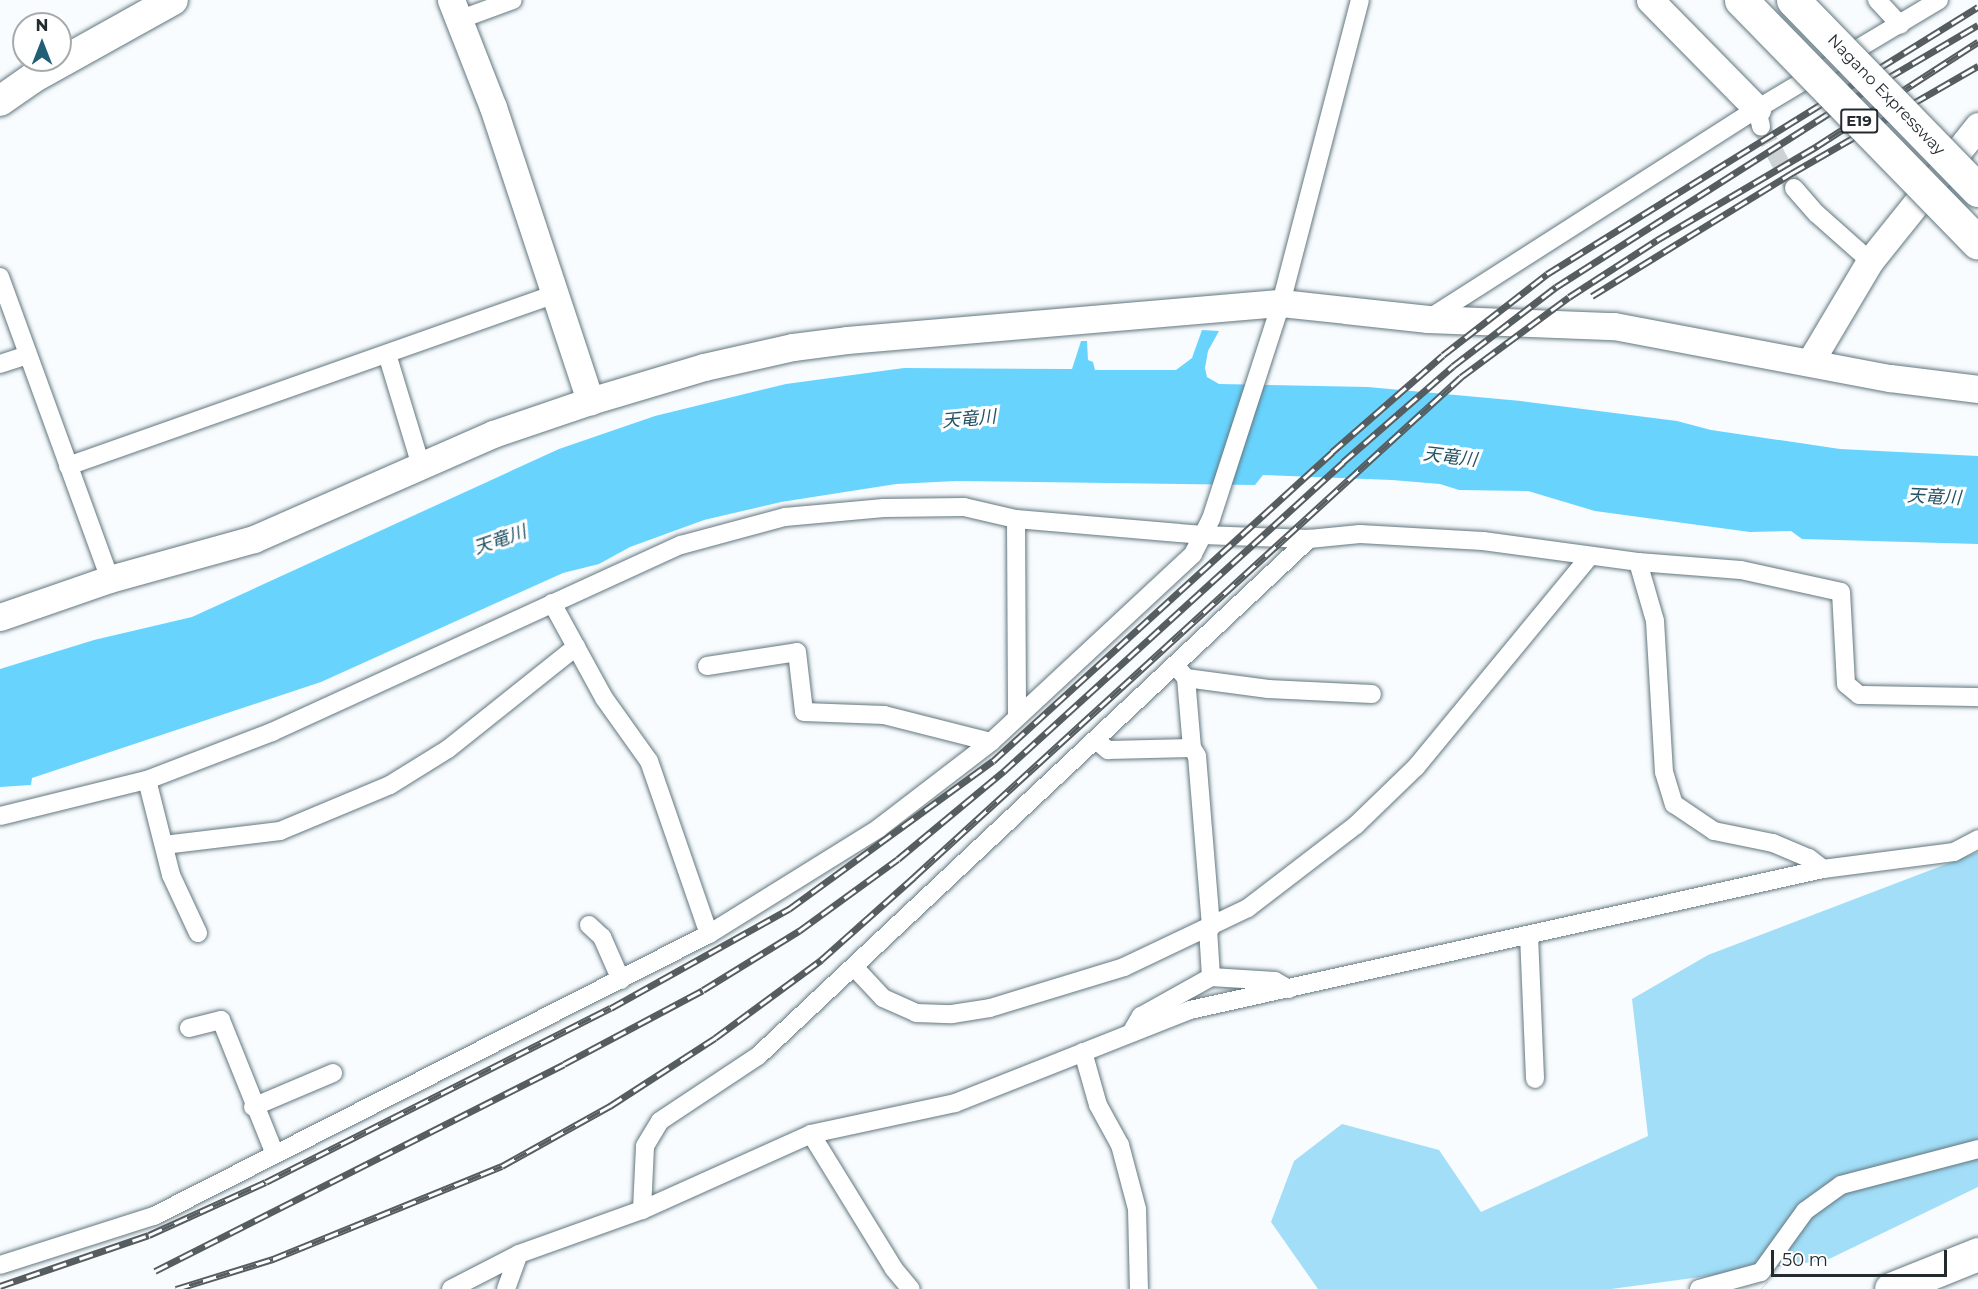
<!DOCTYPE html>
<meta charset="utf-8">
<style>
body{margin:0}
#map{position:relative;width:1978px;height:1289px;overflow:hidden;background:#f8fcfe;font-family:Montserrat,"Noto Sans JP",sans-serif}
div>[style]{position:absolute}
.green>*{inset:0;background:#a2def7}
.water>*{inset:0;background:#68d4fe}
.street-tunnel>*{height:18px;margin-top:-9px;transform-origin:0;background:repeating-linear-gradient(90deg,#cdd2d5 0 18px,transparent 0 27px)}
.roads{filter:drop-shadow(0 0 2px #637780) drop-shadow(0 0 2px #637780)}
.street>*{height:18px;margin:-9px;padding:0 9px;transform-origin:9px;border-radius:9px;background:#fff}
.secondary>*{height:27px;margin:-13.5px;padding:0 13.5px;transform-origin:13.5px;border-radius:13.5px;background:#fff}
.primary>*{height:30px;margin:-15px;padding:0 15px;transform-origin:15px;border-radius:15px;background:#fff}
.highway>*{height:33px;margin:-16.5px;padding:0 16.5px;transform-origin:16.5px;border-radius:16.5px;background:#fff}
.rail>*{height:7px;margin-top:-3.5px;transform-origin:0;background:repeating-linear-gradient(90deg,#fff 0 14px,#565d60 0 28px);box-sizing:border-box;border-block:2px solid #565d60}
.bridges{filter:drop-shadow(0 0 2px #637780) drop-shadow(0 0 2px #637780)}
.highway-bridge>*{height:33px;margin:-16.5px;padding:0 16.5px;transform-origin:16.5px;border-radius:16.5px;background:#fff}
span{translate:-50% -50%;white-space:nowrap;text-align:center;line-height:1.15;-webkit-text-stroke:6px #fff;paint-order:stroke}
.shield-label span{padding:2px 4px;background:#fff;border:2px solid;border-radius:4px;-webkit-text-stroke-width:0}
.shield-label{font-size:15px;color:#232b2f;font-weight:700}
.street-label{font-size:16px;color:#232b2f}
.water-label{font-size:18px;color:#245264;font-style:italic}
.north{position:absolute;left:12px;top:12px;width:60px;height:60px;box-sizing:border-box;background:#fff;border:2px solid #a7aaac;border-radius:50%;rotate:0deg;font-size:16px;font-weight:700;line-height:24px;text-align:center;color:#232b2f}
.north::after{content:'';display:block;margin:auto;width:21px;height:27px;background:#205f75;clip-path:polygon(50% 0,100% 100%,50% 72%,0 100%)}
.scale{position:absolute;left:1771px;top:1250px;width:176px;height:27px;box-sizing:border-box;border:3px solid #232b2f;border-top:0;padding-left:8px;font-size:18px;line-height:21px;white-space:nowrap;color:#232b2f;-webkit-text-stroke:4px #fff;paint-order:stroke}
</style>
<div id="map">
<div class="green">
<i style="clip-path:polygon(1978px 852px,1978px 1187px,1827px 1260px,1611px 1289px,1318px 1289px,1271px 1222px,1294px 1161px,1342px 1124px,1439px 1150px,1481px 1212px,1648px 1136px,1632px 999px,1708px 955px)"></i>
</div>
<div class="water">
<i style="clip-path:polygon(1202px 330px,1219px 331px,1208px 351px,1205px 368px,1207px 377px,1219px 384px,1368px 387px,1521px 401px,1677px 421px,1711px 430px,1840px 449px,1978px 456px,1978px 544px,1802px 539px,1791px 531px,1750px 532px,1595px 511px,1528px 491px,1459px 490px,1440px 484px,1392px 480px,1263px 475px,1255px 485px,956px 481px,896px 484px,781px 502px,704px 520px,630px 547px,599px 564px,563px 573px,321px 682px,32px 778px,31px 785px,0 787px,0 669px,94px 640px,192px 617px,559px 449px,655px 416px,786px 384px,904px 368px,1072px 369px,1081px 341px,1087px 341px,1088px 360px,1093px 362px,1095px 370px,1176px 370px,1192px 358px)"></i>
</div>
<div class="street-tunnel">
<i style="left:1761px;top:127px;width:69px;rotate:61.6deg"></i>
<i style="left:1761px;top:1288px;width:1px;rotate:45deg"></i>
</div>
<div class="roads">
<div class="street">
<i style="left:1877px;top:0;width:34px;rotate:47deg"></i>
<i style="left:461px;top:19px;width:55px;rotate:-20.1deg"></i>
<i style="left:1757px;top:109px;width:18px;rotate:77deg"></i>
<i style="left:1794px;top:188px;width:35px;rotate:49deg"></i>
<i style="left:1817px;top:214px;width:71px;rotate:41.6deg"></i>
<i style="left:0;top:277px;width:321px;rotate:70deg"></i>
<i style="left:1428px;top:319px;width:390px;rotate:-32.6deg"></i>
<i style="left:1757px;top:109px;width:212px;rotate:-30.9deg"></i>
<i style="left:387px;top:354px;width:117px;rotate:73.1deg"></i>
<i style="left:0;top:364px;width:29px;rotate:-18deg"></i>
<i style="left:68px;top:466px;width:516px;rotate:-19.45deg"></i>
<i style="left:1016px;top:519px;width:198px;rotate:89.7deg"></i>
<i style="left:1638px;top:562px;width:103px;rotate:4.4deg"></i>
<i style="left:1741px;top:570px;width:102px;rotate:12.4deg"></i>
<i style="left:1841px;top:592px;width:92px;rotate:86.9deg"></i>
<i style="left:1846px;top:684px;width:17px;rotate:40deg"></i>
<i style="left:1859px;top:695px;width:119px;rotate:1deg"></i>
<i style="left:552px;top:603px;width:108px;rotate:61.3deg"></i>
<i style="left:604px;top:698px;width:77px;rotate:54.5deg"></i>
<i style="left:649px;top:761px;width:183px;rotate:70.9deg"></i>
<i style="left:707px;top:666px;width:91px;rotate:-8.8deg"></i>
<i style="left:797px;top:652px;width:60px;rotate:83.3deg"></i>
<i style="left:804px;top:712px;width:80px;rotate:2.1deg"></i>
<i style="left:884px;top:715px;width:110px;rotate:14.2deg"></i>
<i style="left:1186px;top:678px;width:83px;rotate:7.6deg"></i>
<i style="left:1268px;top:689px;width:104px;rotate:2.8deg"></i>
<i style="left:1096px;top:740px;width:16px;rotate:40deg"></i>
<i style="left:1108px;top:750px;width:84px;rotate:-1.4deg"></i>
<i style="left:1192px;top:748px;width:70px;rotate:-94.9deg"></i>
<i style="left:1186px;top:678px;width:17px;rotate:-130deg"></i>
<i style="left:1192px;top:748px;width:9px;rotate:58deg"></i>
<i style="left:1197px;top:756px;width:172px;rotate:85.3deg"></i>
<i style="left:147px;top:780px;width:98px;rotate:75.8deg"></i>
<i style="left:171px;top:875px;width:64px;rotate:65deg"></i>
<i style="left:0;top:816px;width:151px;rotate:-13.8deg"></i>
<i style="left:147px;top:780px;width:134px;rotate:-21deg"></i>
<i style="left:272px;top:732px;width:450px;rotate:-24.6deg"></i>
<i style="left:681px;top:545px;width:108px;rotate:-15.1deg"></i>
<i style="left:785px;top:517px;width:99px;rotate:-5.2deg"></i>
<i style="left:884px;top:508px;width:80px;rotate:-0.7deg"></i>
<i style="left:964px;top:507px;width:53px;rotate:13deg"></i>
<i style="left:1016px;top:519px;width:188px;rotate:4.9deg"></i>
<i style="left:1203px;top:535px;width:106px;rotate:2.2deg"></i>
<i style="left:1309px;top:539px;width:51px;rotate:-5.6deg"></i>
<i style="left:1360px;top:534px;width:123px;rotate:3.3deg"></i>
<i style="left:1483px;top:541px;width:156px;rotate:7.7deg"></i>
<i style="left:1638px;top:562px;width:61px;rotate:73.9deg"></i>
<i style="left:1655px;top:621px;width:151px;rotate:86.6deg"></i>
<i style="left:1664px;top:772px;width:34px;rotate:73deg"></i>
<i style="left:1674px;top:804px;width:48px;rotate:34deg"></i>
<i style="left:1714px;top:831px;width:60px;rotate:11.5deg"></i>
<i style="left:1773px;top:843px;width:39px;rotate:23deg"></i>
<i style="left:1809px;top:858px;width:18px;rotate:38deg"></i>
<i style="left:164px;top:845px;width:117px;rotate:-6.9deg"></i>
<i style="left:280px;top:831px;width:119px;rotate:-22.7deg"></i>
<i style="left:390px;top:785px;width:68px;rotate:-31.8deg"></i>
<i style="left:448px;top:749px;width:164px;rotate:-38.6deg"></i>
<i style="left:589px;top:925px;width:18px;rotate:43deg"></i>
<i style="left:602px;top:937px;width:47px;rotate:66.2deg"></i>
<i style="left:1208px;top:929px;width:48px;rotate:86.4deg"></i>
<i style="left:1211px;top:977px;width:64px;rotate:3.6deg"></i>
<i style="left:1275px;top:981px;width:16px;rotate:30deg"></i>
<i style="left:1529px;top:935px;width:144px;rotate:87.6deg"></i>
<i style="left:855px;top:968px;width:41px;rotate:47deg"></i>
<i style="left:883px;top:998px;width:36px;rotate:24deg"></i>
<i style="left:916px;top:1013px;width:36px;rotate:2deg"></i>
<i style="left:952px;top:1014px;width:38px;rotate:-9deg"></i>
<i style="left:990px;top:1008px;width:140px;rotate:-17deg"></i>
<i style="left:1124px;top:967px;width:137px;rotate:-25.4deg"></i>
<i style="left:1248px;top:908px;width:136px;rotate:-37.5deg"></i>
<i style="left:1356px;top:825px;width:83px;rotate:-44deg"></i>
<i style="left:1416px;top:767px;width:273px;rotate:-50.5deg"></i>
<i style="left:189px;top:1028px;width:33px;rotate:-14deg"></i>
<i style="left:221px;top:1020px;width:144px;rotate:68.1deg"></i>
<i style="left:1131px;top:1033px;width:20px;rotate:-60deg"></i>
<i style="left:1141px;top:1016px;width:80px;rotate:-29.1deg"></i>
<i style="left:1083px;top:1052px;width:55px;rotate:74.2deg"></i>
<i style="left:1098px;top:1105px;width:46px;rotate:61.2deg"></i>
<i style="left:1120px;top:1145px;width:66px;rotate:75.1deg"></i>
<i style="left:1137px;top:1209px;width:80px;rotate:88.6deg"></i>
<i style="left:253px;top:1107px;width:87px;rotate:-23deg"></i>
<i style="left:811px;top:1134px;width:158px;rotate:58.4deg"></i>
<i style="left:894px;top:1269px;width:26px;rotate:50deg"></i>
<i style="left:642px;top:1210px;width:64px;rotate:-87.3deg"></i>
<i style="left:645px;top:1146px;width:29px;rotate:-59deg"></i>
<i style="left:660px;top:1121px;width:118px;rotate:-33.6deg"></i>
<i style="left:758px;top:1056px;width:756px;rotate:-43.18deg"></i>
<i style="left:0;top:1265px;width:162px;rotate:-17.7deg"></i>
<i style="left:154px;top:1216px;width:623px;rotate:-26.94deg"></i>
<i style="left:709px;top:934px;width:200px;rotate:-31.9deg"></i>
<i style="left:879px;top:828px;width:141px;rotate:-37.5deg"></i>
<i style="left:991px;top:742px;width:276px;rotate:-42.9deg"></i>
<i style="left:1193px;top:554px;width:39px;rotate:-63deg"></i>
<i style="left:1211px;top:519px;width:227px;rotate:-72deg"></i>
<i style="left:1281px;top:303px;width:313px;rotate:-75.4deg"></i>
<i style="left:451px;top:1289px;width:76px;rotate:-27.2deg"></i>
<i style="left:519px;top:1254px;width:131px;rotate:-19.7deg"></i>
<i style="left:642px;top:1210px;width:185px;rotate:-24.2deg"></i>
<i style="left:811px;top:1134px;width:147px;rotate:-12.1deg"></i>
<i style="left:955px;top:1103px;width:253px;rotate:-21.6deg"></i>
<i style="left:1190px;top:1010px;width:649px;rotate:-12.56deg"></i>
<i style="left:1823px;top:869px;width:132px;rotate:-7.4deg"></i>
<i style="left:1954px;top:852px;width:27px;rotate:-28deg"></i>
<i style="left:506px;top:1289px;width:37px;rotate:-70deg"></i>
<i style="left:1699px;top:1289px;width:64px;rotate:-15.3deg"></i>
<i style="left:1761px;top:1272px;width:75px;rotate:-54.2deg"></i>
<i style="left:1805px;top:1211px;width:44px;rotate:-35.8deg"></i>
<i style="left:1841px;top:1185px;width:142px;rotate:-14.7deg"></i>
</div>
<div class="secondary">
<i style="left:451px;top:0;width:115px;rotate:68.6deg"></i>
<i style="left:493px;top:107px;width:310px;rotate:71.7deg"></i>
<i style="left:1650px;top:0;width:153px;rotate:45.5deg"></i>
<i style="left:1810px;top:362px;width:117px;rotate:-59.3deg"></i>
<i style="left:1870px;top:261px;width:173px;rotate:-51.3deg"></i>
<i style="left:0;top:617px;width:116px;rotate:-19.1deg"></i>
<i style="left:110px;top:579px;width:149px;rotate:-15.5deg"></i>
<i style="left:254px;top:539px;width:261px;rotate:-23.7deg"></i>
<i style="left:493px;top:434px;width:102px;rotate:-18.8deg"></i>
<i style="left:590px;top:401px;width:119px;rotate:-16.6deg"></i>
<i style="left:704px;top:367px;width:91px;rotate:-12.7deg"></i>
<i style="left:793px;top:347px;width:54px;rotate:-7.4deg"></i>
<i style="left:847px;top:340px;width:436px;rotate:-4.9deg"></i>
<i style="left:1281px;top:303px;width:148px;rotate:6.2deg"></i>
<i style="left:1428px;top:319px;width:186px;rotate:2.2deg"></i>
<i style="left:1614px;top:326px;width:281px;rotate:10.7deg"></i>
<i style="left:1890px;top:378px;width:89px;rotate:7.1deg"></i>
</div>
<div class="primary">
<i style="left:0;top:101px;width:40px;rotate:-34.9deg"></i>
<i style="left:33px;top:78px;width:160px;rotate:-29.1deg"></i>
</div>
<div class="highway">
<i style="left:1891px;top:1289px;width:94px;rotate:-21.9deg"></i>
</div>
</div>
<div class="rail">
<i style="left:1592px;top:296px;width:235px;rotate:-31.6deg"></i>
<i style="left:1792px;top:173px;width:215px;rotate:-29.9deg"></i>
<i style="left:155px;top:1271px;width:458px;rotate:-26.8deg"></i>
<i style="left:564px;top:1064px;width:157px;rotate:-28deg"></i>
<i style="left:703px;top:990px;width:113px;rotate:-31.6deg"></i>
<i style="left:799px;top:931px;width:122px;rotate:-36deg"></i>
<i style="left:898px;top:859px;width:138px;rotate:-39.7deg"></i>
<i style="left:1004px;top:771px;width:459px;rotate:-42.3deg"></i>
<i style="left:1343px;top:462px;width:146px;rotate:-41.1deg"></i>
<i style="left:1453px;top:366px;width:130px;rotate:-37.5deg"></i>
<i style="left:1556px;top:287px;width:337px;rotate:-32.5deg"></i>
<i style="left:1840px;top:106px;width:160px;rotate:-30.4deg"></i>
<i style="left:0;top:1286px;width:157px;rotate:-18.9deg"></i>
<i style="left:149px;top:1235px;width:128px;rotate:-24.4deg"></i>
<i style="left:266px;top:1182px;width:386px;rotate:-26.8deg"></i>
<i style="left:611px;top:1008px;width:204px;rotate:-29.1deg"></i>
<i style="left:789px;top:909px;width:252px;rotate:-36deg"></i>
<i style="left:993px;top:761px;width:459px;rotate:-42.3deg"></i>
<i style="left:1332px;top:452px;width:147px;rotate:-41.1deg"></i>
<i style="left:1443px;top:355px;width:132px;rotate:-37.9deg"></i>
<i style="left:1547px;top:274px;width:507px;rotate:-31.78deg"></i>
<i style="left:176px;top:1289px;width:102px;rotate:-17.2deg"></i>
<i style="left:273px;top:1259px;width:247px;rotate:-22.1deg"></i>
<i style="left:502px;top:1166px;width:124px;rotate:-29.1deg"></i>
<i style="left:610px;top:1106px;width:125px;rotate:-32.9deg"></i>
<i style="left:715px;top:1038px;width:132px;rotate:-36.3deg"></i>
<i style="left:821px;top:960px;width:125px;rotate:-41.7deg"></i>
<i style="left:914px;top:877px;width:741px;rotate:-42.43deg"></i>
<i style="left:1461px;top:377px;width:134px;rotate:-36.5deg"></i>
<i style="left:1569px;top:297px;width:105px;rotate:-32.9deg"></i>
<i style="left:1657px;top:240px;width:186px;rotate:-30.4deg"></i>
<i style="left:1817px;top:146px;width:192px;rotate:-32.9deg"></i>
</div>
<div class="bridges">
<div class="highway-bridge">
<i style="left:1741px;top:0;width:339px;rotate:45.7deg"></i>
<i style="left:1793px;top:0;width:265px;rotate:45.8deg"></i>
</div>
</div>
<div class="shield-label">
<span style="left:1859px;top:121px">E19</span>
</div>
<div class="street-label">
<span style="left:1886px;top:95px;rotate:46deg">Nagano Expressway</span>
</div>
<div class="water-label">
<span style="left:969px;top:419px;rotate:-5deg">天竜川</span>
<span style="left:1450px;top:457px;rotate:7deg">天竜川</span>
<span style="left:1934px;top:497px;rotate:3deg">天竜川</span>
<span style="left:500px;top:540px;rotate:-19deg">天竜川</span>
</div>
<div class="north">N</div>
<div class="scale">50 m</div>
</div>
